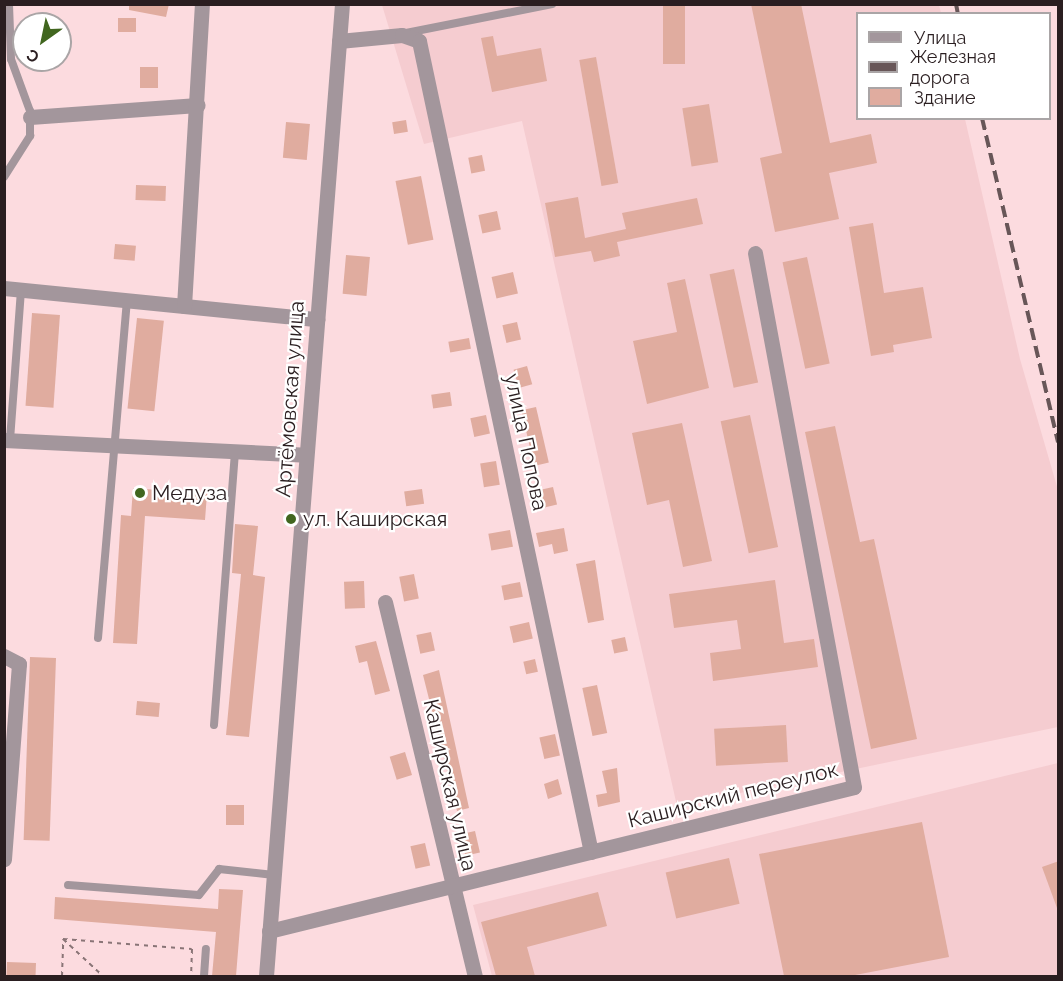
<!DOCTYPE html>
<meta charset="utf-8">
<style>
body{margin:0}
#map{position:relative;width:1063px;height:981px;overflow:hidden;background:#fcdbdf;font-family:Raleway,sans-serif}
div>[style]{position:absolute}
.built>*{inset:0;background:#f5ccd0}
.building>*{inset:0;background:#e0ac9f;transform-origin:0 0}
.path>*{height:2px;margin-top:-1px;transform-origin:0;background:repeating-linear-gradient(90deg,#897476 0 4.5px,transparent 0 9px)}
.service>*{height:8px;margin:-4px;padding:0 4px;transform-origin:4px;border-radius:4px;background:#a3969c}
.minor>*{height:15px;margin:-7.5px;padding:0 7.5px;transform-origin:7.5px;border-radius:7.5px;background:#a3969c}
.tertiary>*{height:15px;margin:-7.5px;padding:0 7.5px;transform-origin:7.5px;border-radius:7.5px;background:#a3969c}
.rail>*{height:4px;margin-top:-2px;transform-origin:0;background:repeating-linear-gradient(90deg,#685658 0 12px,transparent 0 18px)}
.dots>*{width:16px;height:16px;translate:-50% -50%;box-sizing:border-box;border:3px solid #fff;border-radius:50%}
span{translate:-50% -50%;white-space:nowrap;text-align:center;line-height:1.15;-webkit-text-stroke:4.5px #fff;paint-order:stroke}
.street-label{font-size:21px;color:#2a1e20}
.poi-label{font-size:21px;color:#2a1e20}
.left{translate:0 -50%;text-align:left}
.frame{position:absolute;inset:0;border:6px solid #2a1e20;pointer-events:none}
.legend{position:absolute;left:856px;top:12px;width:195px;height:108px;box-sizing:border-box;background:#fff;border:2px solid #aaa5a6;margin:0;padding:8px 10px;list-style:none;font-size:18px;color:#2a1e20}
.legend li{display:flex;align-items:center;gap:12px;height:30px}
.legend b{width:30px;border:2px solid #aaa5a6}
.north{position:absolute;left:12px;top:12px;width:60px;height:60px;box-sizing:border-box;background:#fff;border:2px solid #aaa5a6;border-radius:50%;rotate:213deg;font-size:16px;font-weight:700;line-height:24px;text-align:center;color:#2a1e20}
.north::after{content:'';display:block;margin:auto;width:21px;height:27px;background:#41661f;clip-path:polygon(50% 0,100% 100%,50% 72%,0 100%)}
</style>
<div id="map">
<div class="built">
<i style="clip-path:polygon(382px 5px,939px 5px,941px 13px,858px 14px,858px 118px,965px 119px,1020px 359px,1058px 490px,1058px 727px,677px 806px,522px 121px,424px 144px)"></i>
<i style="clip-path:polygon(1058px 763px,1058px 976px,492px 976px,473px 905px)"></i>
</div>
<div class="building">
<i style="clip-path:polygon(129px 4px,169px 4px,166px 17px,129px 10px)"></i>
<i style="left:663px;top:4px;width:22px;height:60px"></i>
<i style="clip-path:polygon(751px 4px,801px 4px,830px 143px,871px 134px,877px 163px,829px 173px,839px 219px,775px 232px,760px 158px,782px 153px)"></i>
<i style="left:118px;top:18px;width:18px;height:14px"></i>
<i style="clip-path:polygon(493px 36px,497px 56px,541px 48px,547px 81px,492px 92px,481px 38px)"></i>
<i style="left:596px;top:57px;width:128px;height:17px;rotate:80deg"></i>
<i style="left:140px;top:67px;width:18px;height:21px"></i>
<i style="left:709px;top:104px;width:59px;height:27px;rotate:81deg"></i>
<i style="left:406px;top:120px;width:12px;height:14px;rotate:81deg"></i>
<i style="left:286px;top:122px;width:24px;height:36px;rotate:5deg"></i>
<i style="left:482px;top:155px;width:16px;height:14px;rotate:79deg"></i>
<i style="left:421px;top:176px;width:65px;height:26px;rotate:79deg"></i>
<i style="left:136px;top:185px;width:30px;height:15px;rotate:2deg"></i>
<i style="clip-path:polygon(578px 197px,585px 238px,626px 229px,622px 213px,697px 198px,703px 224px,617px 242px,620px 256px,594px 262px,591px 251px,555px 257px,545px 203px)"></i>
<i style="left:497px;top:211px;width:19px;height:19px;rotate:78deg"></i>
<i style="clip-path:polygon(873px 223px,884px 293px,923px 287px,932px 338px,893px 345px,894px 352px,871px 356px,849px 227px)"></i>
<i style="left:115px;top:244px;width:21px;height:15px;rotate:5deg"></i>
<i style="left:346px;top:255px;width:24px;height:39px;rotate:5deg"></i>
<i style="left:807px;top:257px;width:109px;height:25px;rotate:78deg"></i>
<i style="left:734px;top:269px;width:116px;height:25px;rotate:78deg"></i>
<i style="left:513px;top:272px;width:22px;height:22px;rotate:77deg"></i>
<i style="clip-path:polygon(685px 279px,709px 388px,647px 404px,633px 341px,677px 332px,667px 283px)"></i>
<i style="left:32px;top:313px;width:28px;height:93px;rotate:4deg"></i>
<i style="left:137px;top:318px;width:27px;height:91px;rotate:6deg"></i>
<i style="left:517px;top:322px;width:18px;height:15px;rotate:77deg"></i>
<i style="left:469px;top:338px;width:11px;height:21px;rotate:80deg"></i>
<i style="left:527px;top:366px;width:19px;height:14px;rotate:74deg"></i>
<i style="left:450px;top:392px;width:14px;height:19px;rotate:82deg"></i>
<i style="left:536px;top:407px;width:57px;height:15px;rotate:77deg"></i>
<i style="left:486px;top:415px;width:19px;height:16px;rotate:78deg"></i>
<i style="left:750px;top:415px;width:135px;height:30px;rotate:78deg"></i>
<i style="clip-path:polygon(682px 423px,712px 561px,683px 567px,669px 500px,647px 505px,632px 433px)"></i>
<i style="clip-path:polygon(835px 426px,860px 542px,874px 539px,917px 739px,871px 749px,805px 432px)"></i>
<i style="left:496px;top:461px;width:24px;height:16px;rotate:81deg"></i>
<i style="left:553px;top:487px;width:18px;height:16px;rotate:77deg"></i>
<i style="clip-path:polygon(133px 488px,207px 494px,205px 520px,145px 516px,137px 644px,113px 643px,121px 515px,131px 516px)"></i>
<i style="left:422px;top:489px;width:15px;height:18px;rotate:82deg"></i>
<i style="clip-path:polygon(235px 524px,258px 526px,253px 575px,265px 577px,249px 737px,226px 735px,241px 574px,232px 573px)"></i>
<i style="clip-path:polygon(564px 528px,568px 551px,554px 554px,552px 544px,539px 547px,536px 533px)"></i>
<i style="left:510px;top:530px;width:17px;height:22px;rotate:80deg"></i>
<i style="clip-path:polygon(595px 560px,604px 620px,588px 623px,576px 564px)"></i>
<i style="left:414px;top:574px;width:25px;height:15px;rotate:79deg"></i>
<i style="clip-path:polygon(775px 580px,784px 643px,814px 639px,818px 667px,713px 681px,710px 653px,741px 649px,737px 620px,674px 628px,669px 594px)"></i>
<i style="left:364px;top:581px;width:27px;height:20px;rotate:88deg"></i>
<i style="left:520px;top:582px;width:15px;height:19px;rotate:79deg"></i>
<i style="left:529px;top:622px;width:17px;height:20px;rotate:77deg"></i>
<i style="left:431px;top:632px;width:19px;height:15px;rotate:78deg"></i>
<i style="left:625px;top:637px;width:14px;height:14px;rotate:78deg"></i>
<i style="clip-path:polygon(376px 641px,390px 691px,375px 695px,367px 661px,359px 663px,355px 646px)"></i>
<i style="left:30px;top:657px;width:26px;height:183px;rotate:2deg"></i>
<i style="left:535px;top:659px;width:13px;height:12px;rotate:77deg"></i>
<i style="clip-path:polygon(439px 670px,469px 808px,457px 811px,423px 675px)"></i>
<i style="left:597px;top:685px;width:49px;height:15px;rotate:78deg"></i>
<i style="left:137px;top:701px;width:23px;height:14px;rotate:5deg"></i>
<i style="left:786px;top:725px;width:37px;height:72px;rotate:87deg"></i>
<i style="left:555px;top:734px;width:22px;height:16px;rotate:77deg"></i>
<i style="left:405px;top:752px;width:24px;height:16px;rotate:73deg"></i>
<i style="clip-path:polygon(617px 768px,620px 802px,598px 807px,596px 795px,607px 793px,602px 771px)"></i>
<i style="clip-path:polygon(558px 779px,562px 794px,548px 799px,544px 784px)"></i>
<i style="left:226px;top:805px;width:18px;height:20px"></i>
<i style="clip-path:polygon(922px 822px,949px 957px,850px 976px,784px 976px,759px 854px)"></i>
<i style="left:475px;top:831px;width:22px;height:15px;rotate:77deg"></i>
<i style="left:425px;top:843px;width:23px;height:15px;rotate:77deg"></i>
<i style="left:729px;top:858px;width:47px;height:65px;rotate:77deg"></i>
<i style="clip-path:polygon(1059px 861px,1059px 908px,1057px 908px,1042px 867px)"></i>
<i style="clip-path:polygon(219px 889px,243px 890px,236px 976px,212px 976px,216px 932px,54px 919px,55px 897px,218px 909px)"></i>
<i style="clip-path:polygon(598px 892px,607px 926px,527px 947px,535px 976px,496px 976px,481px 922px)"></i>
<i style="left:7px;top:962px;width:29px;height:14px;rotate:2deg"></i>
</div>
<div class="path">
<i style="left:63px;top:939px;width:129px;rotate:4.4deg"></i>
<i style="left:192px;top:949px;width:27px;rotate:92deg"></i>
<i style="left:63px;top:939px;width:54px;rotate:42.8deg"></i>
<i style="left:62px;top:976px;width:37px;rotate:-88deg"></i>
</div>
<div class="service">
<i style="left:406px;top:33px;width:149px;rotate:-11.2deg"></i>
<i style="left:4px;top:177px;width:49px;rotate:-57.6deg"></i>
<i style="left:30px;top:136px;width:25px;rotate:-90deg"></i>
<i style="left:30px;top:111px;width:55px;rotate:-110.1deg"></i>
<i style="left:11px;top:59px;width:55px;rotate:-92.1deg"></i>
<i style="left:10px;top:440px;width:150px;rotate:-85.8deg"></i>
<i style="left:98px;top:638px;width:339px;rotate:-85.1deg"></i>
<i style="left:214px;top:725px;width:275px;rotate:-85.6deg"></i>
<i style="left:68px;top:885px;width:131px;rotate:4.4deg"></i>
<i style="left:199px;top:895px;width:33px;rotate:-52deg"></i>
<i style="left:219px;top:869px;width:55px;rotate:6.2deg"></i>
<i style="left:204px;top:976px;width:27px;rotate:-86deg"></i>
</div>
<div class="minor">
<i style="left:339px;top:41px;width:63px;rotate:-5.4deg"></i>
<i style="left:402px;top:35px;width:18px;rotate:19deg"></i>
<i style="left:419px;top:41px;width:829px;rotate:78.03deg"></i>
<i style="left:30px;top:117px;width:168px;rotate:-4.1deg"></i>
<i style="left:4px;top:288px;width:315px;rotate:5.7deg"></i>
<i style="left:184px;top:306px;width:303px;rotate:-86.6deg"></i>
<i style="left:4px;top:440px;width:302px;rotate:2.8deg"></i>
<i style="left:385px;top:602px;width:385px;rotate:76.5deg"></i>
<i style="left:4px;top:656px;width:17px;rotate:28deg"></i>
<i style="left:19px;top:664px;width:196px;rotate:94.4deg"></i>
<i style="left:269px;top:931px;width:602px;rotate:-13.83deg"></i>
<i style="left:854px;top:787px;width:543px;rotate:-100.5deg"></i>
</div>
<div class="tertiary">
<i style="left:266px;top:976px;width:975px;rotate:-85.53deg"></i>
</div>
<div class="rail">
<i style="left:956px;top:4px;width:10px;rotate:79deg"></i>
<i style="left:982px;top:118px;width:333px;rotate:76.8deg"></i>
</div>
<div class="dots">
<i style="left:140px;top:493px;background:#41661f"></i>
<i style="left:291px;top:519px;background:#41661f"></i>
</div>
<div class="street-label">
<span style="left:290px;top:399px;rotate:-86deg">Артёмовская улица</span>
<span style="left:526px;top:442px;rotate:78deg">улица Попова</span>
<span style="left:450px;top:785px;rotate:77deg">Каширская улица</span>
<span style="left:733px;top:795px;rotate:-14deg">Каширский переулок</span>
</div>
<div class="poi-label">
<span class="left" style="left:152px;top:493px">Медуза</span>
<span class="left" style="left:303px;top:519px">ул. Каширская</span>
</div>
<div class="frame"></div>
<ul class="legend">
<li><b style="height:8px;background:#a3969c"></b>Улица</li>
<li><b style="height:8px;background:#685658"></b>Железная дорога</li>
<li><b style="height:16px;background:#e0ac9f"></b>Здание</li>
</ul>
<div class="north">С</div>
</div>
